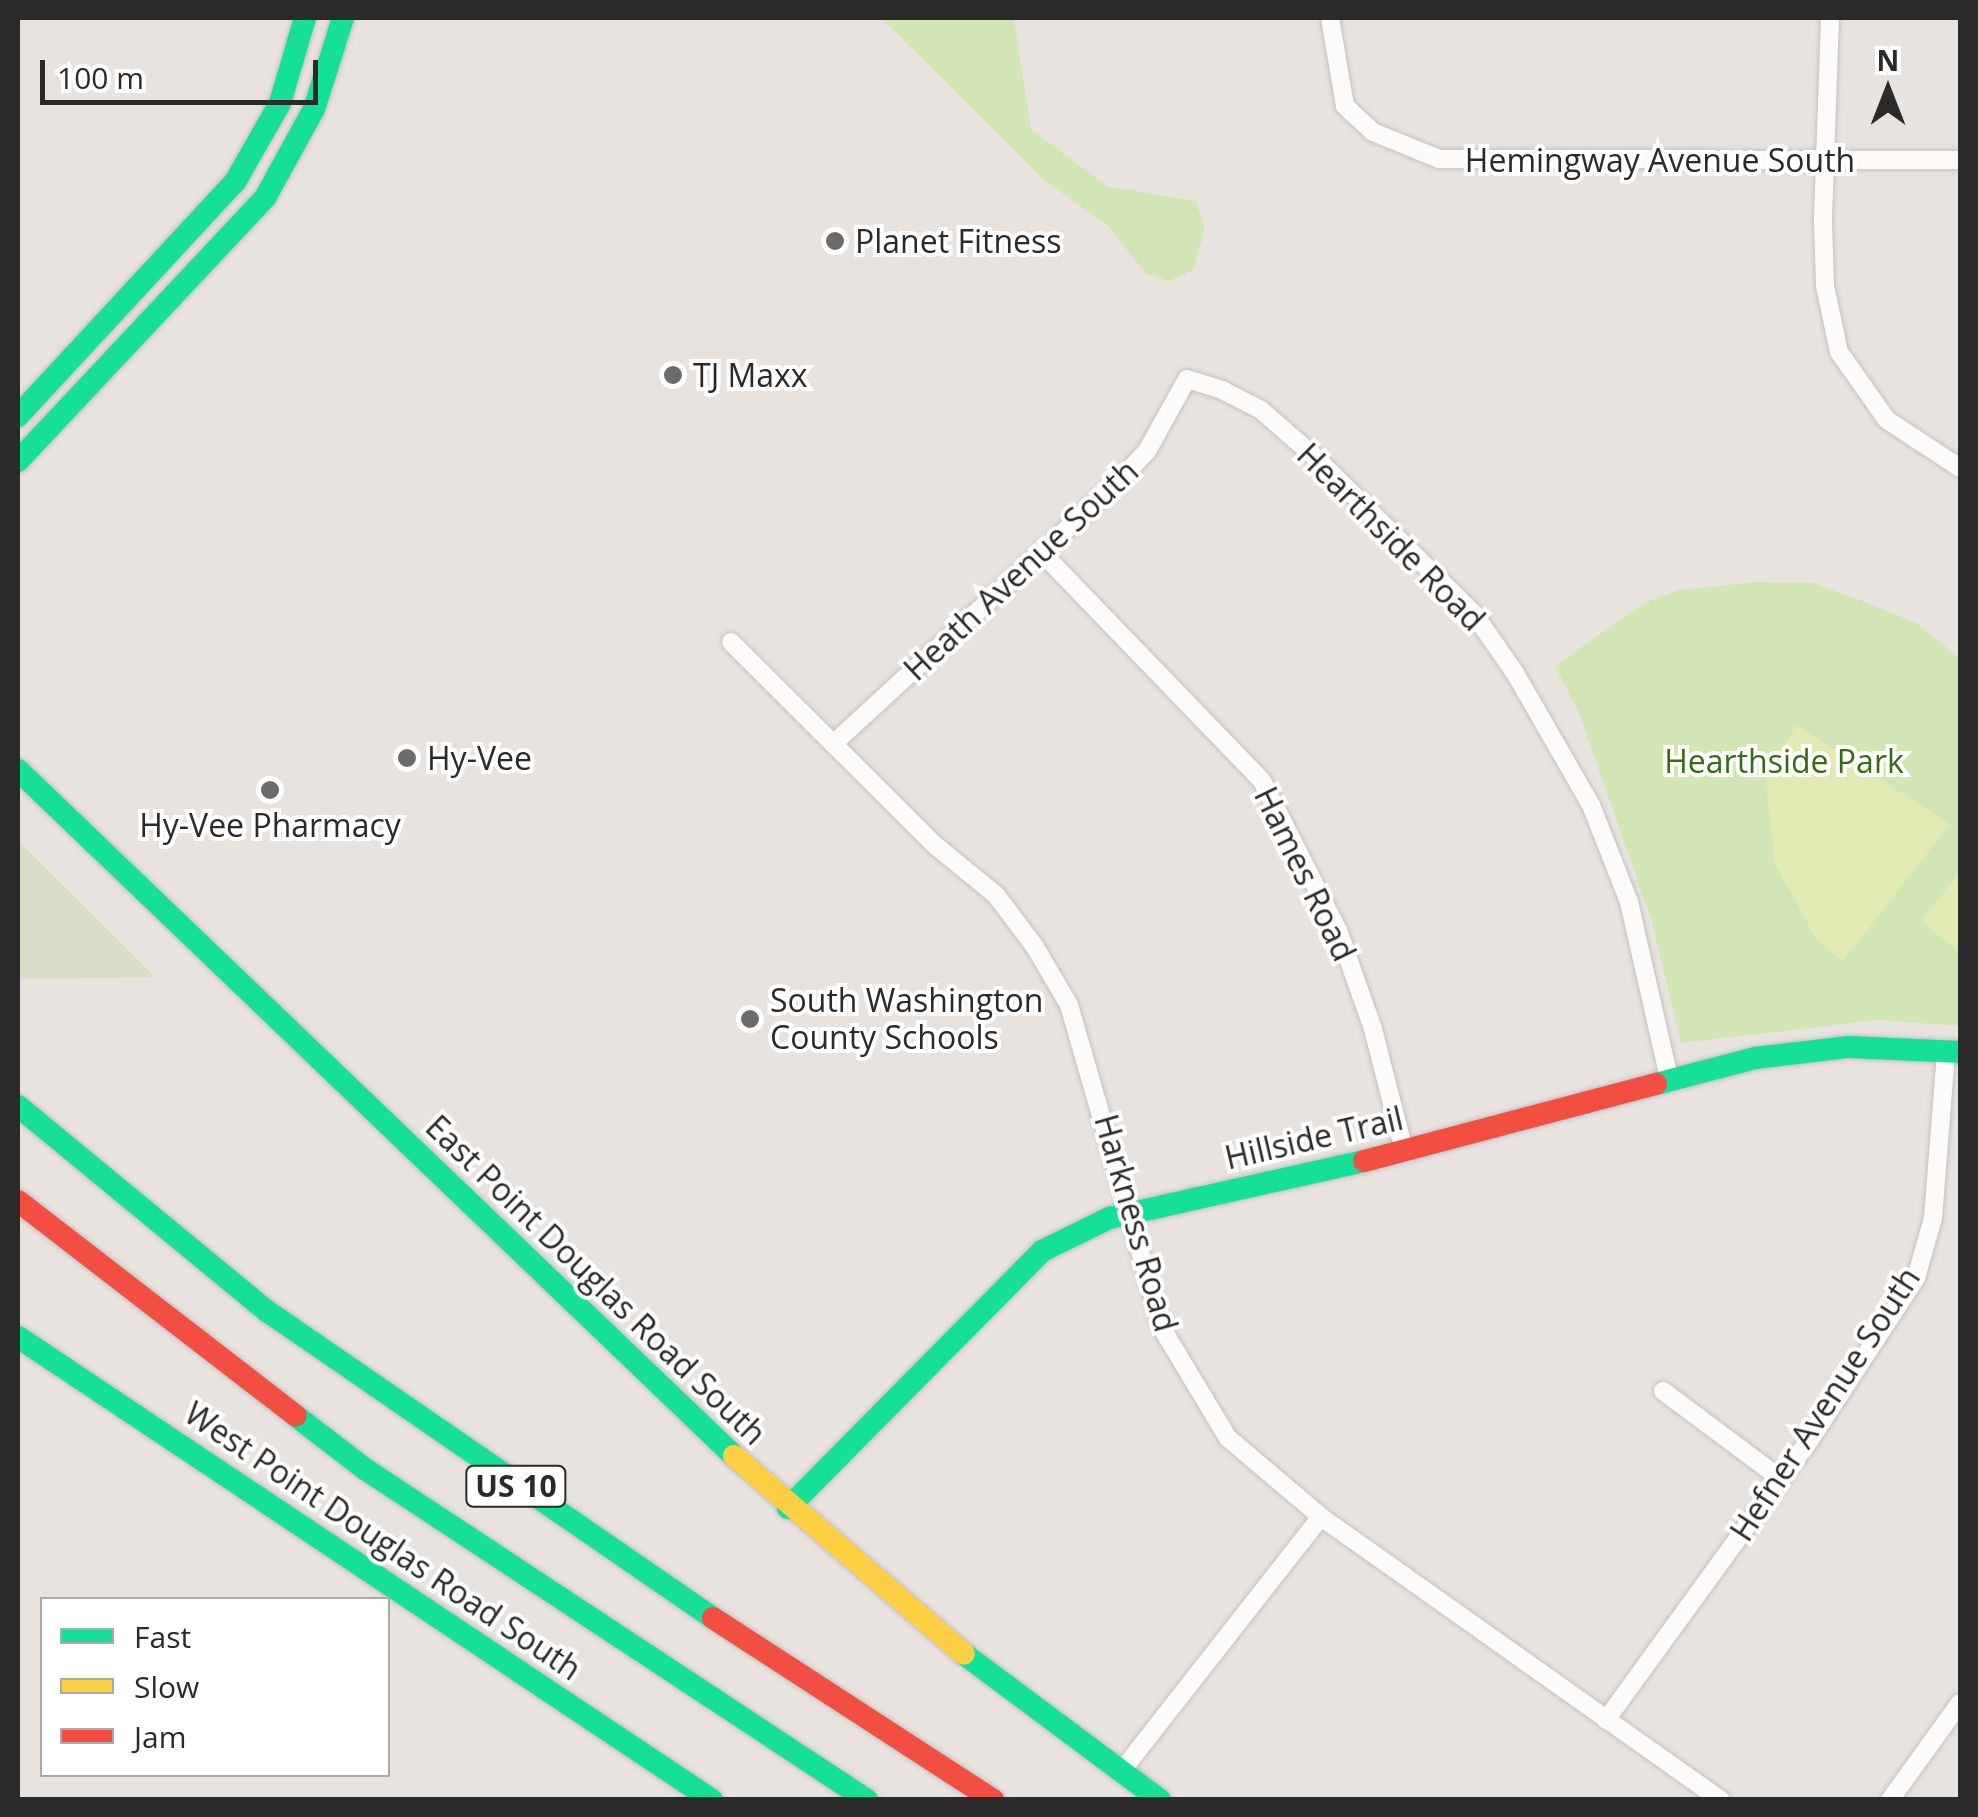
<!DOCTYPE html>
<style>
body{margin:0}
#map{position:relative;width:1978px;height:1817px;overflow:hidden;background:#e9e3df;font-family:"Open Sans",sans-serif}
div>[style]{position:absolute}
.green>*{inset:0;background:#d2e6b5}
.cemetery>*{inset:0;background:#d8ddc6}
.pitch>*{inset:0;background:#e0eab2}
.roads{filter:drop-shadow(0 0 2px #c2c1c1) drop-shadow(0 0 2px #c2c1c1)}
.street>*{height:18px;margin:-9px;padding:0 9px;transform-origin:9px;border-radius:9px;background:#fcfbfa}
.fast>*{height:22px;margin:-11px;padding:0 11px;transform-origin:11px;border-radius:11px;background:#16e098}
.slow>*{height:22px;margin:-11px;padding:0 11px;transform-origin:11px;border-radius:11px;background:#ffcf43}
.jam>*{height:22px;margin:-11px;padding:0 11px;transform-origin:11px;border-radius:11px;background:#f24e42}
.dots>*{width:28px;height:28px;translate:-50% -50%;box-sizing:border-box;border:5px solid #fff;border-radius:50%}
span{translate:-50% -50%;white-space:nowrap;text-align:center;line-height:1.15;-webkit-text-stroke:8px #fff;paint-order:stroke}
.shield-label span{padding:2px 8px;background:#fff;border:2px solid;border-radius:8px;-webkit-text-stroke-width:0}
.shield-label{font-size:30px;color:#2a2a2a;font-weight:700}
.street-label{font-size:32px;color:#2a2a2a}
.poi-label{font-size:32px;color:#2a2a2a}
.left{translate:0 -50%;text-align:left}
.park-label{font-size:32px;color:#376c15}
.frame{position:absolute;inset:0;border:20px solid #2a2a2a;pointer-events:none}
.legend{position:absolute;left:40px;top:1597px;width:350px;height:180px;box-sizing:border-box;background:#fff;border:2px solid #aaa;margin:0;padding:12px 18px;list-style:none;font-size:30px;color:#2a2a2a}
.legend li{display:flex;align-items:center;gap:20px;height:50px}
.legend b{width:50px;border:2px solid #aaa}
.north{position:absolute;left:1838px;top:40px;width:100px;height:100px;-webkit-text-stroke:8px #fff;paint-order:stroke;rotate:0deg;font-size:28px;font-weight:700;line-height:40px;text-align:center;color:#2a2a2a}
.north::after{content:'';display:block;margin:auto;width:35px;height:45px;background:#2a2a2a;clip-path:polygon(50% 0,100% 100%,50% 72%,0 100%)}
.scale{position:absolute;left:40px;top:60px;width:278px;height:45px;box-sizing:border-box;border:5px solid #2a2a2a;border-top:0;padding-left:12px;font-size:30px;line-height:35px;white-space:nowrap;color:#2a2a2a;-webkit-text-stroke:8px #fff;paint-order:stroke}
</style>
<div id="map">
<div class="green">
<i style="clip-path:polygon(881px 18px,1014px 18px,1031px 129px,1107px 186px,1196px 201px,1205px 229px,1193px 270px,1169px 281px,1145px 273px,1109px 227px,1044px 180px)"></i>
<i style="clip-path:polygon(1758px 582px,1813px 583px,1868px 603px,1916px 623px,1960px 658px,1960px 1026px,1878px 1020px,1681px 1043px,1651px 919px,1579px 713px,1555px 666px,1644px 603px,1678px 590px)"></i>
</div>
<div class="cemetery">
<i style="clip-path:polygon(18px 841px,155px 977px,18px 979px)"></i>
</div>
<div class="pitch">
<i style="clip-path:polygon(1796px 725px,1950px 824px,1843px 961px,1816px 939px,1775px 864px,1766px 780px)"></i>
<i style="clip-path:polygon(1960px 873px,1960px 948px,1958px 952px,1921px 920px)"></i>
</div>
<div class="roads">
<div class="street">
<i style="left:1330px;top:18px;width:89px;rotate:80.3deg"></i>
<i style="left:1345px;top:106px;width:38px;rotate:43deg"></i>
<i style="left:1373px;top:132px;width:71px;rotate:22.2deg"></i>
<i style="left:1439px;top:159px;width:521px;rotate:0.11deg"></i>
<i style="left:1830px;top:18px;width:203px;rotate:92deg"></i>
<i style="left:1823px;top:221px;width:65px;rotate:88.2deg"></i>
<i style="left:1825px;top:286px;width:67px;rotate:78deg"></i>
<i style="left:1839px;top:352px;width:83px;rotate:54.8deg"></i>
<i style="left:1887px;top:420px;width:87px;rotate:33.3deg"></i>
<i style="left:1045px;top:556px;width:313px;rotate:46deg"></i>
<i style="left:1262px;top:781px;width:167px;rotate:63deg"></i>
<i style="left:1338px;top:930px;width:105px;rotate:70.5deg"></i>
<i style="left:1373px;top:1029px;width:126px;rotate:75.7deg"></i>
<i style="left:731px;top:642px;width:289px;rotate:44.9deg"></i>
<i style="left:936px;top:846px;width:77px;rotate:39.2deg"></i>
<i style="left:996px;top:895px;width:65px;rotate:53.1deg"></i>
<i style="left:1035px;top:947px;width:67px;rotate:59.6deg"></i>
<i style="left:1069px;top:1005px;width:338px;rotate:73.9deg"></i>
<i style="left:1163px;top:1330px;width:126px;rotate:59deg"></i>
<i style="left:1228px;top:1438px;width:122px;rotate:40.3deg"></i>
<i style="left:1321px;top:1517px;width:490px;rotate:35.3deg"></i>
<i style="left:833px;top:744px;width:381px;rotate:-42.6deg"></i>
<i style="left:1114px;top:486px;width:48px;rotate:-46.7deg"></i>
<i style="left:1147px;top:451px;width:82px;rotate:-60.9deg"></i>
<i style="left:1187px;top:379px;width:37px;rotate:17deg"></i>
<i style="left:1222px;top:390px;width:44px;rotate:27.1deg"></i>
<i style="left:1261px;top:410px;width:70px;rotate:41deg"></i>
<i style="left:1314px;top:456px;width:225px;rotate:44.6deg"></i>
<i style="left:1474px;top:614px;width:72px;rotate:55.2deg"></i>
<i style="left:1515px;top:673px;width:152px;rotate:60.1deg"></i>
<i style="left:1591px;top:805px;width:104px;rotate:68.6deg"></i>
<i style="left:1629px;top:902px;width:180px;rotate:77.2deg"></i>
<i style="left:1663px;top:1391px;width:147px;rotate:36.7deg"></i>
<i style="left:1606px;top:1720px;width:345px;rotate:-54deg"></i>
<i style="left:1809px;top:1441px;width:195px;rotate:-56.7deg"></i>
<i style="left:1916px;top:1278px;width:62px;rotate:-74.2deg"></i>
<i style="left:1933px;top:1218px;width:168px;rotate:-85.5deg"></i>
<i style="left:1120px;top:1773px;width:325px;rotate:-51.9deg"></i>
<i style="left:1890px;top:1800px;width:120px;rotate:-54.2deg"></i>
</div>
<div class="fast">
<i style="left:18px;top:416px;width:319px;rotate:-47.2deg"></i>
<i style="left:235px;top:182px;width:91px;rotate:-60.3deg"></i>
<i style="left:280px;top:103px;width:89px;rotate:-73.6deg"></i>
<i style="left:18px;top:461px;width:361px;rotate:-46.8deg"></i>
<i style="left:265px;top:198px;width:102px;rotate:-61.2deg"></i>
<i style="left:314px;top:109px;width:96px;rotate:-72.3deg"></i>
<i style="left:18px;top:770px;width:992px;rotate:43.77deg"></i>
<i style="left:1656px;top:1084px;width:102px;rotate:-14.7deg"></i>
<i style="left:1755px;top:1058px;width:95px;rotate:-6.7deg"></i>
<i style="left:1849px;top:1047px;width:111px;rotate:2.6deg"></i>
<i style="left:18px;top:1106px;width:323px;rotate:39.5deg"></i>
<i style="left:267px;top:1311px;width:541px;rotate:34.54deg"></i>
<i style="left:18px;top:1337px;width:834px;rotate:33.71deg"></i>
<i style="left:296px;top:1416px;width:87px;rotate:37.5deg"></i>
<i style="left:365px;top:1469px;width:601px;rotate:33.4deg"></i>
<i style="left:788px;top:1508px;width:361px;rotate:-45.3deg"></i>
<i style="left:1042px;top:1251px;width:75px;rotate:-26.2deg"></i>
<i style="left:1109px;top:1218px;width:261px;rotate:-12.6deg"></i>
<i style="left:964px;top:1654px;width:244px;rotate:36.7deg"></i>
</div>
<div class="slow">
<i style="left:734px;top:1456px;width:303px;rotate:40.7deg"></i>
</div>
<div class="jam">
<i style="left:1364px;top:1161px;width:302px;rotate:-14.8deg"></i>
<i style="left:18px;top:1201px;width:351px;rotate:37.7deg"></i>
<i style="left:713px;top:1618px;width:334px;rotate:33deg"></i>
</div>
</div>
<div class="dots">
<i style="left:835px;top:241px;background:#6d6b69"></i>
<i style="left:673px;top:375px;background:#6d6b69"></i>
<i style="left:407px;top:758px;background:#6d6b69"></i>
<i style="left:270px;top:790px;background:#6d6b69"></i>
<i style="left:750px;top:1019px;background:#6d6b69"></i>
</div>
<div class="shield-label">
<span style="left:516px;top:1486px">US 10</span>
</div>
<div class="street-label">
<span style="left:1660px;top:160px">Hemingway Avenue South</span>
<span style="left:1391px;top:537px;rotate:45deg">Hearthside Road</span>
<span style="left:1021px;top:570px;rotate:-43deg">Heath Avenue South</span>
<span style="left:1305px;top:874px;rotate:64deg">Hames Road</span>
<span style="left:1314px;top:1138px;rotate:-13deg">Hillside Trail</span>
<span style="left:1136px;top:1223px;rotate:74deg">Harkness Road</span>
<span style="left:596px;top:1280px;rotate:44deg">East Point Douglas Road South</span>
<span style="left:1825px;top:1404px;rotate:-57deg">Hefner Avenue South</span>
<span style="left:383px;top:1541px;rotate:34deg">West Point Douglas Road South</span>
</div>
<div class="poi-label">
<span class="left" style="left:855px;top:241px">Planet Fitness</span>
<span class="left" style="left:693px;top:375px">TJ Maxx</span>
<span class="left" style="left:427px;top:758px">Hy-Vee</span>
<span style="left:270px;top:825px">Hy-Vee Pharmacy</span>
<span class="left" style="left:770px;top:1019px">South Washington<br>County Schools</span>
</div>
<div class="park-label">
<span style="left:1784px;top:761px">Hearthside Park</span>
</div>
<div class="frame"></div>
<ul class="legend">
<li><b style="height:12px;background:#16e098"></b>Fast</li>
<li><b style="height:12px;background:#ffcf43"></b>Slow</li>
<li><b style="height:12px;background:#f24e42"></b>Jam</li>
</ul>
<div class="north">N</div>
<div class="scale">100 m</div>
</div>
